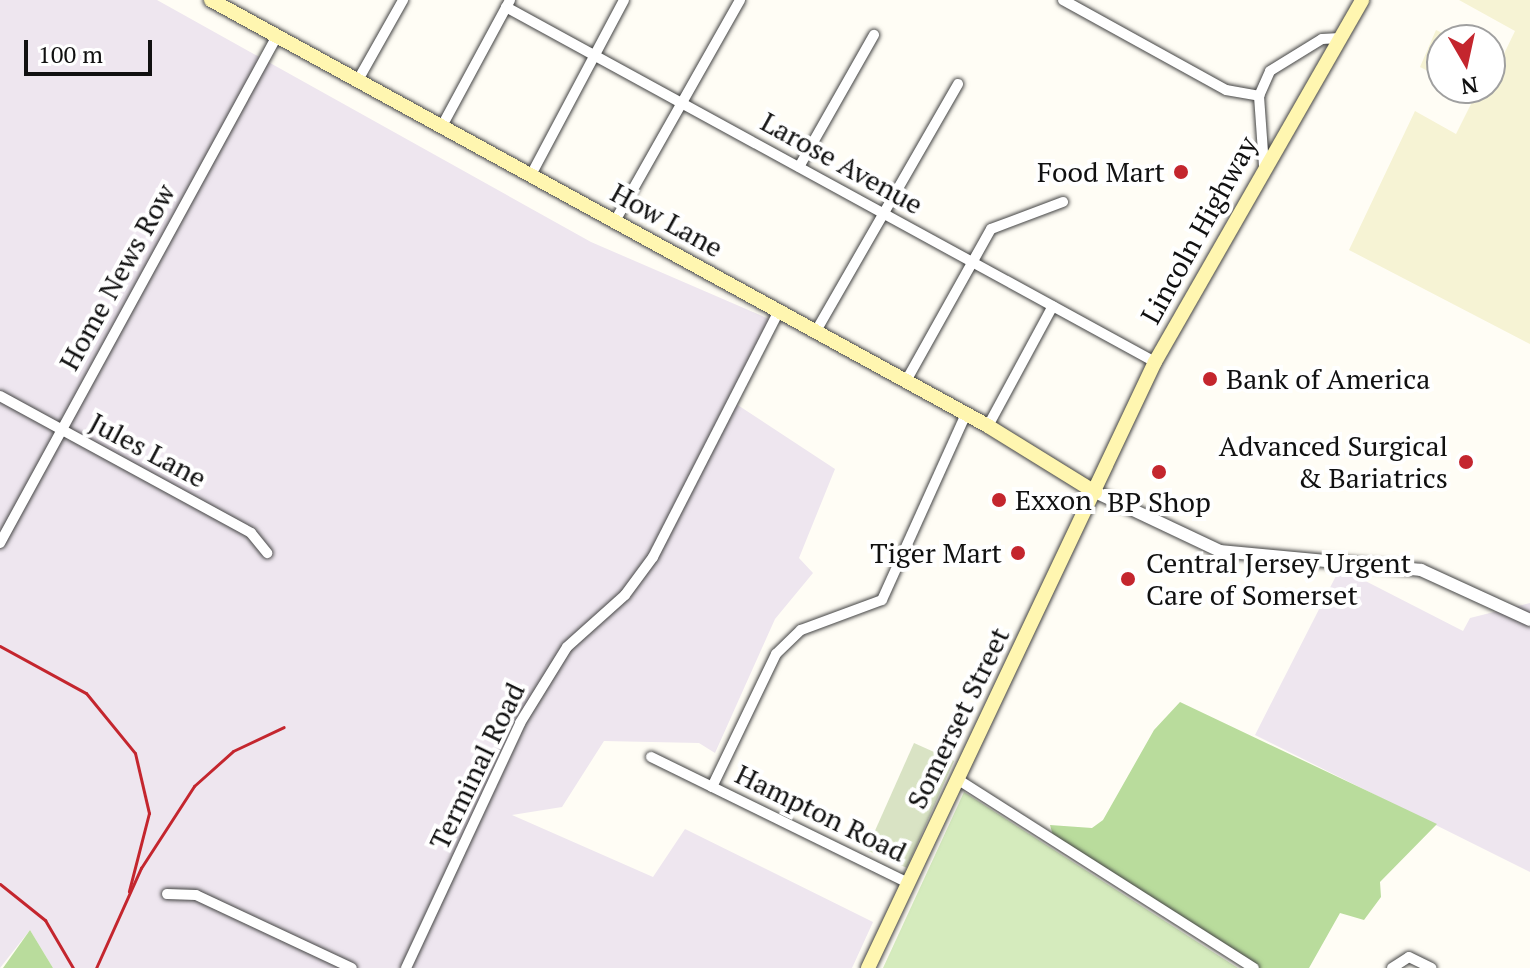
<!DOCTYPE html>
<style>
body{margin:0}
#map{position:relative;width:1530px;height:968px;overflow:hidden;background:#fffdf5;font-family:"PT Serif",serif}
div>[style]{position:absolute}
.industrial>*{inset:0;background:#eee6ef}
.farmland>*{inset:0;background:#f6f3d4}
.green>*{inset:0;background:#d5ebbd}
.forest>*{inset:0;background:#b9dc9c}
.cemetery>*{inset:0;background:#d9e3c4;transform-origin:0 0}
.roads{filter:drop-shadow(0 0 2px #444) drop-shadow(0 0 2px #444)}
.minor>*{height:10px;margin:-5px;padding:0 5px;transform-origin:5px;border-radius:5px;background:#fff}
.tertiary>*{height:12px;margin:-6px;padding:0 6px;transform-origin:6px;border-radius:6px;background:#fff}
.secondary>*{height:14px;margin:-7px;padding:0 7px;transform-origin:7px;border-radius:7px;background:#fff6b0}
.rail>*{height:3px;margin:-1.5px;padding:0 1.5px;transform-origin:1.5px;border-radius:1.5px;background:#c4262e}
.dots>*{width:22px;height:22px;translate:-50% -50%;box-sizing:border-box;border:4px solid #fff;border-radius:50%}
span{translate:-50% -50%;white-space:nowrap;text-align:center;line-height:1.15;-webkit-text-stroke:8px #fff;paint-order:stroke}
.street-label{font-size:28px;color:#111}
.poi-label{font-size:28px;color:#111}
.right{translate:-100% -50%;text-align:right}
.left{translate:0 -50%;text-align:left}
.north{position:absolute;left:1426px;top:24px;width:80px;height:80px;box-sizing:border-box;background:#fff;border:2px solid #a0a0a0;border-radius:50%;rotate:171deg;font-size:22px;font-weight:700;line-height:32px;text-align:center;color:#111}
.north::after{content:'';display:block;margin:auto;width:28px;height:36px;background:#c4262e;clip-path:polygon(50% 0,100% 100%,50% 72%,0 100%)}
.scale{position:absolute;left:24px;top:40px;width:128px;height:36px;box-sizing:border-box;border:4px solid #111;border-top:0;padding-left:10px;font-size:24px;line-height:28px;white-space:nowrap;color:#111;-webkit-text-stroke:6px #fff;paint-order:stroke}
</style>
<div id="map">
<div class="industrial">
<i style="clip-path:polygon(0 0,157px 0,591px 242px,769px 319px,730px 400px,835px 469px,799px 558px,813px 573px,775px 619px,715px 753px,699px 743px,604px 741px,562px 807px,512px 815px,653px 877px,685px 829px,873px 922px,852px 968px,53px 968px,30px 930px,0 968px)"></i>
<i style="clip-path:polygon(1340px 568px,1463px 631px,1470px 618px,1530px 603px,1530px 872px,1255px 735px)"></i>
</div>
<div class="farmland">
<i style="clip-path:polygon(1459px 0,1530px 0,1530px 344px,1349px 250px,1415px 111px,1456px 134px,1476px 94px,1464px 88px,1490px 88px,1490px 56px,1501px 60px,1515px 31px)"></i>
<i style="clip-path:polygon(1436px 30px,1457px 40px,1442px 40px,1442px 78px,1420px 67px)"></i>
</div>
<div class="green">
<i style="clip-path:polygon(964px 792px,1238px 968px,883px 968px)"></i>
</div>
<div class="forest">
<i style="clip-path:polygon(1180px 702px,1437px 824px,1380px 882px,1381px 897px,1364px 920px,1340px 913px,1309px 968px,1259px 968px,1054px 839px,1050px 825px,1092px 828px,1103px 820px,1154px 730px)"></i>
<i style="clip-path:polygon(30px 930px,53px 968px,3px 968px)"></i>
</div>
<div class="cemetery">
<i style="left:914px;top:743px;width:44px;height:117px;rotate:24deg"></i>
</div>
<div class="roads">
<div class="minor">
<i style="left:1063px;top:0;width:186px;rotate:28.9deg"></i>
<i style="left:1226px;top:90px;width:34px;rotate:10deg"></i>
<i style="left:506px;top:7px;width:740px;rotate:28.68deg"></i>
<i style="left:358px;top:80px;width:92px;rotate:-60.6deg"></i>
<i style="left:442px;top:126px;width:143px;rotate:-61.6deg"></i>
<i style="left:1264px;top:166px;width:70px;rotate:-94.1deg"></i>
<i style="left:1259px;top:96px;width:27px;rotate:-66deg"></i>
<i style="left:1270px;top:71px;width:61px;rotate:-31.6deg"></i>
<i style="left:1322px;top:39px;width:18px;rotate:-3deg"></i>
<i style="left:799px;top:167px;width:152px;rotate:-60.4deg"></i>
<i style="left:531px;top:175px;width:198px;rotate:-62deg"></i>
<i style="left:615px;top:221px;width:254px;rotate:-60.5deg"></i>
<i style="left:816px;top:331px;width:285px;rotate:-60.1deg"></i>
<i style="left:906px;top:381px;width:174px;rotate:-60.8deg"></i>
<i style="left:991px;top:229px;width:77px;rotate:-20.6deg"></i>
<i style="left:0;top:396px;width:286px;rotate:28.6deg"></i>
<i style="left:251px;top:533px;width:26px;rotate:51deg"></i>
<i style="left:988px;top:426px;width:136px;rotate:-61.6deg"></i>
<i style="left:0;top:543px;width:578px;rotate:-61.35deg"></i>
<i style="left:651px;top:757px;width:286px;rotate:26.1deg"></i>
<i style="left:957px;top:779px;width:352px;rotate:32.5deg"></i>
<i style="left:712px;top:787px;width:148px;rotate:-64.3deg"></i>
<i style="left:776px;top:654px;width:35px;rotate:-44deg"></i>
<i style="left:801px;top:630px;width:86px;rotate:-20.3deg"></i>
<i style="left:882px;top:600px;width:204px;rotate:-65.7deg"></i>
<i style="left:167px;top:894px;width:29px;rotate:2deg"></i>
<i style="left:196px;top:895px;width:172px;rotate:25.1deg"></i>
<i style="left:406px;top:968px;width:270px;rotate:-65deg"></i>
<i style="left:520px;top:723px;width:89px;rotate:-58.3deg"></i>
<i style="left:567px;top:647px;width:78px;rotate:-41.9deg"></i>
<i style="left:625px;top:595px;width:47px;rotate:-53.6deg"></i>
<i style="left:653px;top:557px;width:276px;rotate:-62.9deg"></i>
<i style="left:1392px;top:968px;width:20px;rotate:-33deg"></i>
<i style="left:1409px;top:957px;width:25px;rotate:26deg"></i>
</div>
<div class="tertiary">
<i style="left:1095px;top:492px;width:138px;rotate:25.3deg"></i>
<i style="left:1220px;top:551px;width:202px;rotate:5.4deg"></i>
<i style="left:1421px;top:570px;width:120px;rotate:24.6deg"></i>
</div>
<div class="secondary">
<i style="left:211px;top:0;width:886px;rotate:28.73deg"></i>
<i style="left:988px;top:426px;width:126px;rotate:31.7deg"></i>
<i style="left:868px;top:968px;width:671px;rotate:-64.66deg"></i>
<i style="left:1155px;top:362px;width:417px;rotate:-60.2deg"></i>
</div>
</div>
<div class="rail">
<i style="left:0;top:646px;width:98px;rotate:28.7deg"></i>
<i style="left:86px;top:693px;width:77px;rotate:50.8deg"></i>
<i style="left:135px;top:753px;width:62px;rotate:76.9deg"></i>
<i style="left:149px;top:813px;width:81px;rotate:104.4deg"></i>
<i style="left:0;top:884px;width:58px;rotate:38.7deg"></i>
<i style="left:45px;top:920px;width:56px;rotate:59.7deg"></i>
<i style="left:96px;top:968px;width:110px;rotate:-65.8deg"></i>
<i style="left:141px;top:868px;width:98px;rotate:-57.1deg"></i>
<i style="left:194px;top:786px;width:52px;rotate:-41.9deg"></i>
<i style="left:233px;top:751px;width:56px;rotate:-25.2deg"></i>
</div>
<div class="dots">
<i style="left:1181px;top:172px;background:#c4262e"></i>
<i style="left:1210px;top:379px;background:#c4262e"></i>
<i style="left:1466px;top:462px;background:#c4262e"></i>
<i style="left:1159px;top:472px;background:#c4262e"></i>
<i style="left:999px;top:500px;background:#c4262e"></i>
<i style="left:1018px;top:553px;background:#c4262e"></i>
<i style="left:1128px;top:579px;background:#c4262e"></i>
</div>
<div class="street-label">
<span style="left:842px;top:163px;rotate:29deg">Larose Avenue</span>
<span style="left:667px;top:220px;rotate:29deg">How Lane</span>
<span style="left:1199px;top:230px;rotate:-61deg">Lincoln Highway</span>
<span style="left:117px;top:277px;rotate:-61deg">Home News Row</span>
<span style="left:148px;top:450px;rotate:28deg">Jules Lane</span>
<span style="left:958px;top:718px;rotate:-64deg">Somerset Street</span>
<span style="left:477px;top:766px;rotate:-64deg">Terminal Road</span>
<span style="left:821px;top:813px;rotate:26deg">Hampton Road</span>
</div>
<div class="poi-label">
<span class="right" style="left:1165px;top:172px">Food Mart</span>
<span class="left" style="left:1226px;top:379px">Bank of America</span>
<span class="right" style="left:1448px;top:462px">Advanced Surgical<br>&amp; Bariatrics</span>
<span class="left" style="left:1015px;top:500px">Exxon</span>
<span style="left:1159px;top:502px">BP Shop</span>
<span class="right" style="left:1002px;top:553px">Tiger Mart</span>
<span class="left" style="left:1146px;top:579px">Central Jersey Urgent<br>Care of Somerset</span>
</div>
<div class="north">N</div>
<div class="scale">100 m</div>
</div>
